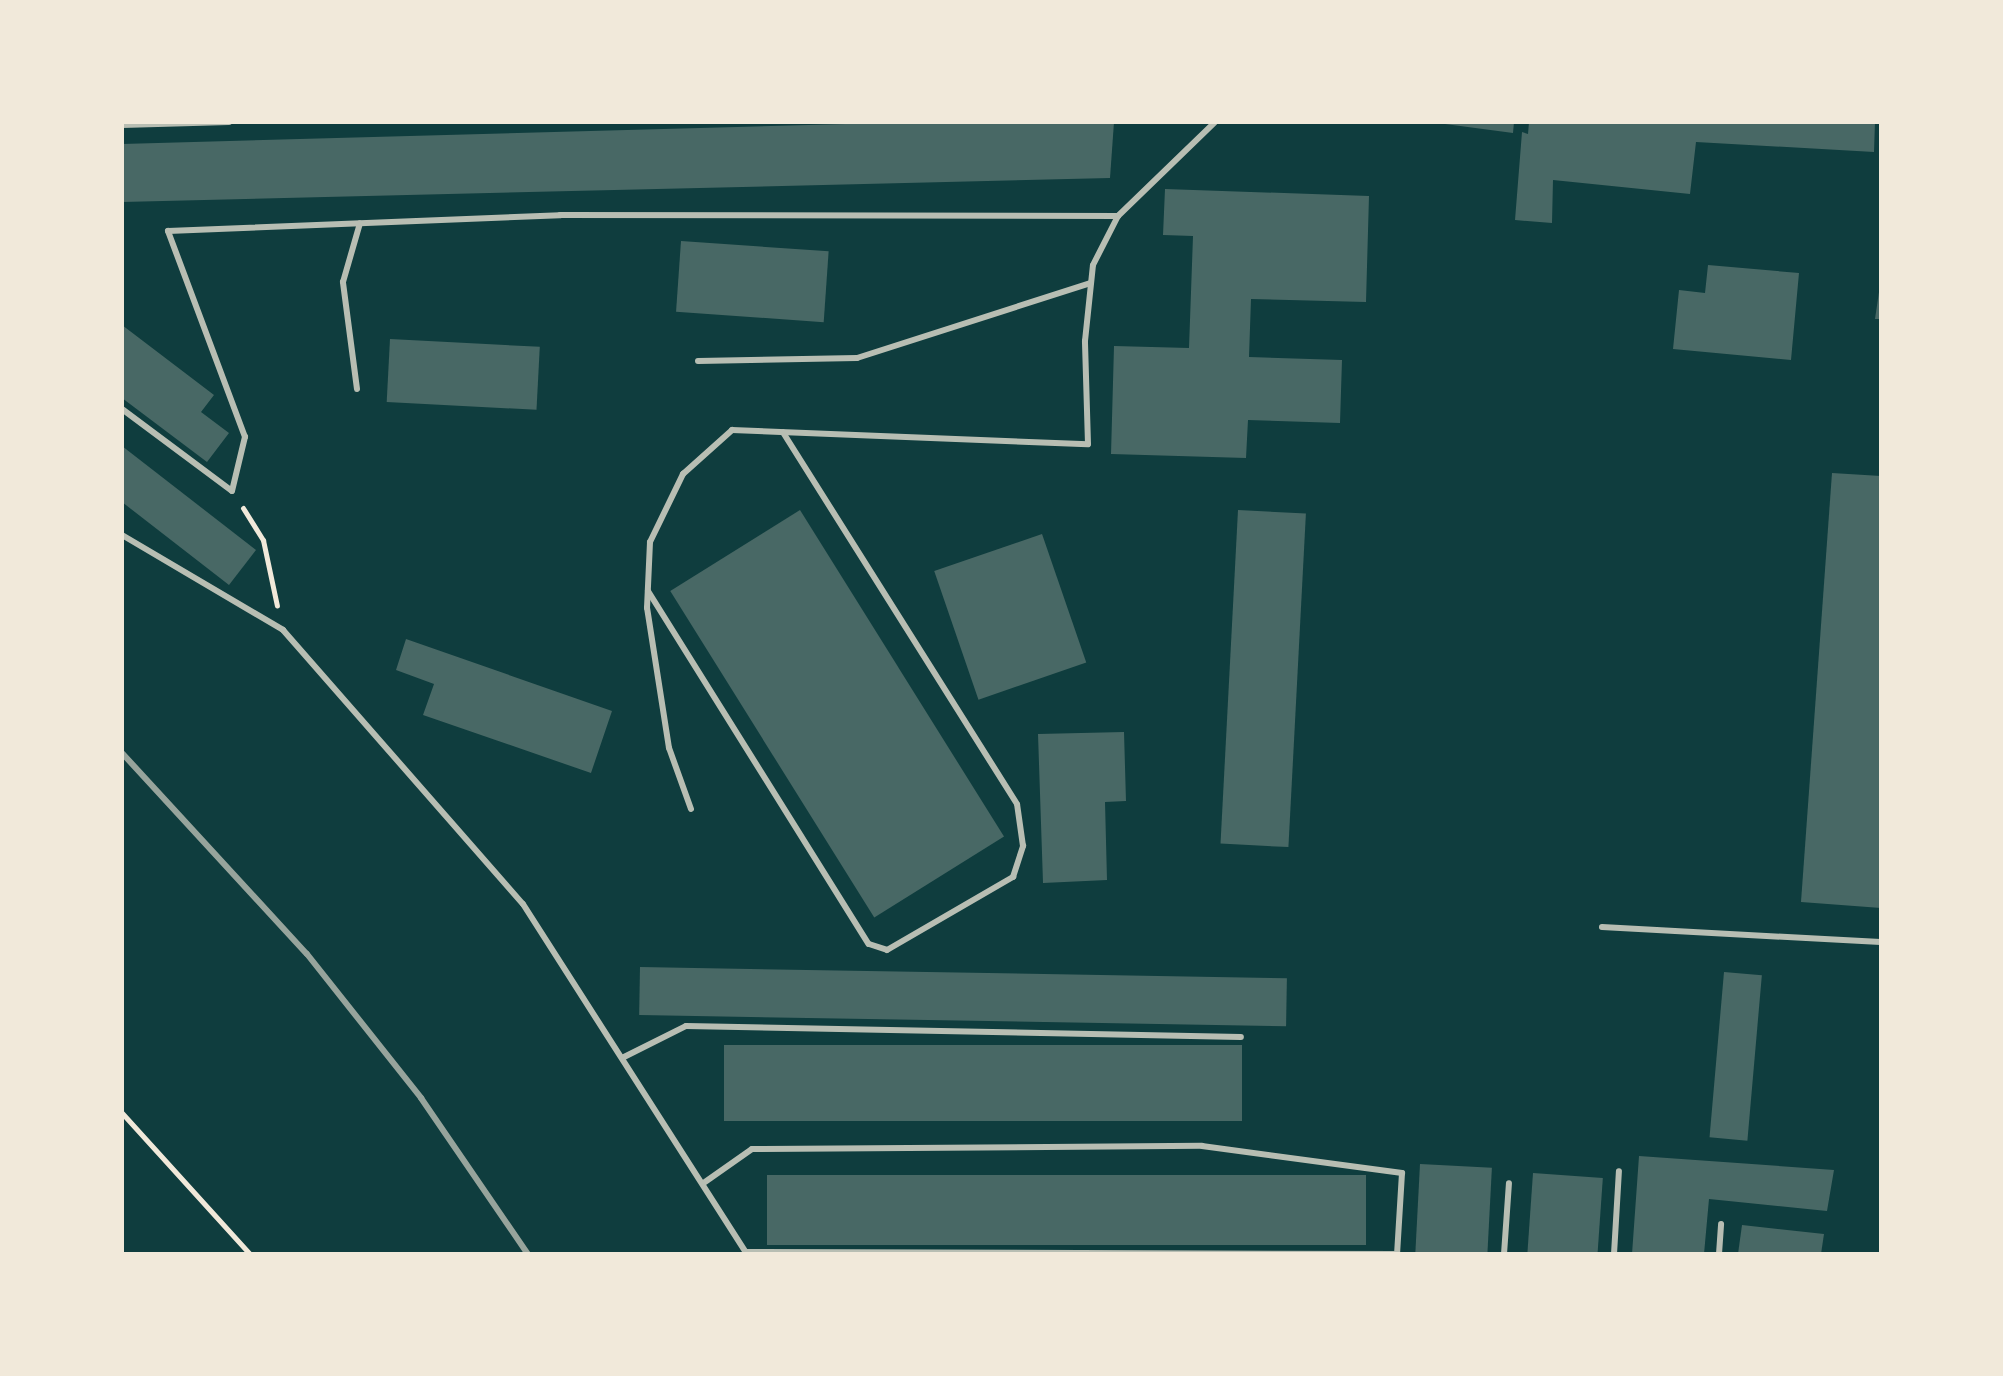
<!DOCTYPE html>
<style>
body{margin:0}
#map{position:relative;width:2003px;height:1376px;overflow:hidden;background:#0f3d3e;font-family:"Playfair Display",serif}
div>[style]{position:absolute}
.building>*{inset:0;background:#486865;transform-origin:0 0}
.path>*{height:5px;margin:-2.5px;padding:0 2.5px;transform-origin:2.5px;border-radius:2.5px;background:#f1e9da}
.service>*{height:6px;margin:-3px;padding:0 3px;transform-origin:3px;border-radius:3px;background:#b8beb3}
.rail>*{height:6px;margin:-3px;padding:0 3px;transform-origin:3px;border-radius:3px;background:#97a49c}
span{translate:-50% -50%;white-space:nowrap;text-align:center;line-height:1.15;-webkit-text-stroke:6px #f1e9da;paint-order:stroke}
.frame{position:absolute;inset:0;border:124px solid #f1e9da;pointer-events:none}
</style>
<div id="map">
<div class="building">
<i style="clip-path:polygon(919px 122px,1114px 122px,1110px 178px,122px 202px,122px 144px)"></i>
<i style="clip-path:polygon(1430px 122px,1514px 122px,1513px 133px)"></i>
<i style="clip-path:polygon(1529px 122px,1875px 122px,1874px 152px,1696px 142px,1690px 194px,1553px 180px,1552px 223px,1515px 220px,1522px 132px,1528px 134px)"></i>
<i style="clip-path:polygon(1165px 189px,1369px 196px,1366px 302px,1251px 299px,1249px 357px,1342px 360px,1340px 423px,1248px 420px,1246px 458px,1111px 454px,1114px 346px,1189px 348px,1193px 236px,1163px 235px)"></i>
<i style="left:681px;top:241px;width:148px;height:71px;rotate:4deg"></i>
<i style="clip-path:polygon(1708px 265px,1799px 273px,1791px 360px,1673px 349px,1679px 290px,1705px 293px)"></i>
<i style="clip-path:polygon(1879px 292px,1881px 292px,1881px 319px,1875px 319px)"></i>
<i style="clip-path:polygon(122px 325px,214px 395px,201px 412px,229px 433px,207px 462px,122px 398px)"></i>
<i style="left:390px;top:339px;width:150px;height:63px;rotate:3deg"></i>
<i style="clip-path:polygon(122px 446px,256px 550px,229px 585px,122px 502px)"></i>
<i style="clip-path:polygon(1832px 473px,1881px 476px,1881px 908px,1801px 902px)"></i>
<i style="left:800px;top:510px;width:385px;height:153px;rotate:58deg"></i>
<i style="left:1238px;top:510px;width:68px;height:334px;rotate:3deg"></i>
<i style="left:1042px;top:534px;width:136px;height:114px;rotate:71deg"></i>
<i style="clip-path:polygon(406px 639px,612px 711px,591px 773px,423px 715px,434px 684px,396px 670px)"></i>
<i style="clip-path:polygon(1124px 732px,1126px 801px,1105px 802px,1107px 880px,1043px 883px,1038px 734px)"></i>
<i style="left:640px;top:967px;width:647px;height:48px;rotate:1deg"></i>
<i style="left:1724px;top:972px;width:38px;height:166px;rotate:5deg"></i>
<i style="left:724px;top:1045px;width:518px;height:76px"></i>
<i style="clip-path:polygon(1639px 1156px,1834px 1170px,1827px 1211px,1709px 1199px,1704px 1254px,1632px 1254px)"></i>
<i style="left:1420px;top:1164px;width:72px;height:90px;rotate:3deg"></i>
<i style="left:1533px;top:1173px;width:70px;height:81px;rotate:4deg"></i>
<i style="left:767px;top:1175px;width:599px;height:70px"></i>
<i style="clip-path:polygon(1742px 1225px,1824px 1234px,1821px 1254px,1738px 1254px)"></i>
</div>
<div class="path">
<i style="left:243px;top:508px;width:38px;rotate:58deg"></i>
<i style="left:263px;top:540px;width:67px;rotate:78deg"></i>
<i style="left:122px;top:1113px;width:190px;rotate:47.8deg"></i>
</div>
<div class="service">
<i style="left:122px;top:125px;width:107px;rotate:-1.6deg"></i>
<i style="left:698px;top:361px;width:159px;rotate:-1.1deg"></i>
<i style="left:857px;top:358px;width:245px;rotate:-17.8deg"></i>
<i style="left:357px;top:389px;width:108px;rotate:-97.5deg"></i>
<i style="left:343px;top:282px;width:61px;rotate:-73.9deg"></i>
<i style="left:122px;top:409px;width:137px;rotate:36.7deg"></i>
<i style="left:232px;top:491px;width:56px;rotate:-76.5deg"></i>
<i style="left:245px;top:437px;width:220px;rotate:-110.5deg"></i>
<i style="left:168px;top:231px;width:392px;rotate:-2.3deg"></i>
<i style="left:560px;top:215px;width:558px;rotate:0.1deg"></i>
<i style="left:122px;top:535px;width:187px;rotate:30.5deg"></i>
<i style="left:283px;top:630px;width:364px;rotate:48.8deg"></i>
<i style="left:523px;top:904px;width:416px;rotate:57.4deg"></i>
<i style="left:648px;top:591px;width:416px;rotate:58deg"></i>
<i style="left:869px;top:944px;width:19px;rotate:18deg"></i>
<i style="left:887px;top:950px;width:146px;rotate:-30.1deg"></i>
<i style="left:1013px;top:877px;width:33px;rotate:-72deg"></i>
<i style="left:1023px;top:846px;width:42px;rotate:-98.1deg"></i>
<i style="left:1017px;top:804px;width:439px;rotate:-122.2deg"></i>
<i style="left:691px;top:809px;width:65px;rotate:-109.8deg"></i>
<i style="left:669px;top:748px;width:142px;rotate:-98.9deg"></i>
<i style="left:647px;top:608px;width:66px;rotate:-87.4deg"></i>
<i style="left:650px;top:542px;width:76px;rotate:-64.1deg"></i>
<i style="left:683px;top:474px;width:66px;rotate:-41.9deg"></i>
<i style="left:732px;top:430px;width:356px;rotate:2.3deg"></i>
<i style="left:1088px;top:444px;width:103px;rotate:-91.7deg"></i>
<i style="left:1085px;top:341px;width:76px;rotate:-84deg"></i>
<i style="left:1093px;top:265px;width:55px;rotate:-63deg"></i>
<i style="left:1118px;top:216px;width:135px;rotate:-44.1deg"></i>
<i style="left:1602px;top:927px;width:279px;rotate:3.1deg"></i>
<i style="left:624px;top:1057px;width:69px;rotate:-26.6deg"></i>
<i style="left:686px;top:1026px;width:555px;rotate:1.14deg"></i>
<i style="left:705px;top:1182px;width:57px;rotate:-35.1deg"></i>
<i style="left:752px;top:1149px;width:450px;rotate:-0.4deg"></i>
<i style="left:1202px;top:1146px;width:202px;rotate:7.7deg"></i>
<i style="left:1402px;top:1173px;width:81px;rotate:93.5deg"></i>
<i style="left:746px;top:1252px;width:651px;rotate:0.18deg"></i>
<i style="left:1504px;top:1254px;width:71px;rotate:-86deg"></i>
<i style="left:1614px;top:1254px;width:83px;rotate:-86.6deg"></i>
<i style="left:1719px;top:1254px;width:30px;rotate:-86deg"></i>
</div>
<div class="rail">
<i style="left:122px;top:753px;width:273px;rotate:47.4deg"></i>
<i style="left:307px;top:954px;width:184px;rotate:51.6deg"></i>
<i style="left:421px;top:1098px;width:189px;rotate:55.6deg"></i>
</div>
<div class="frame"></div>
</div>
